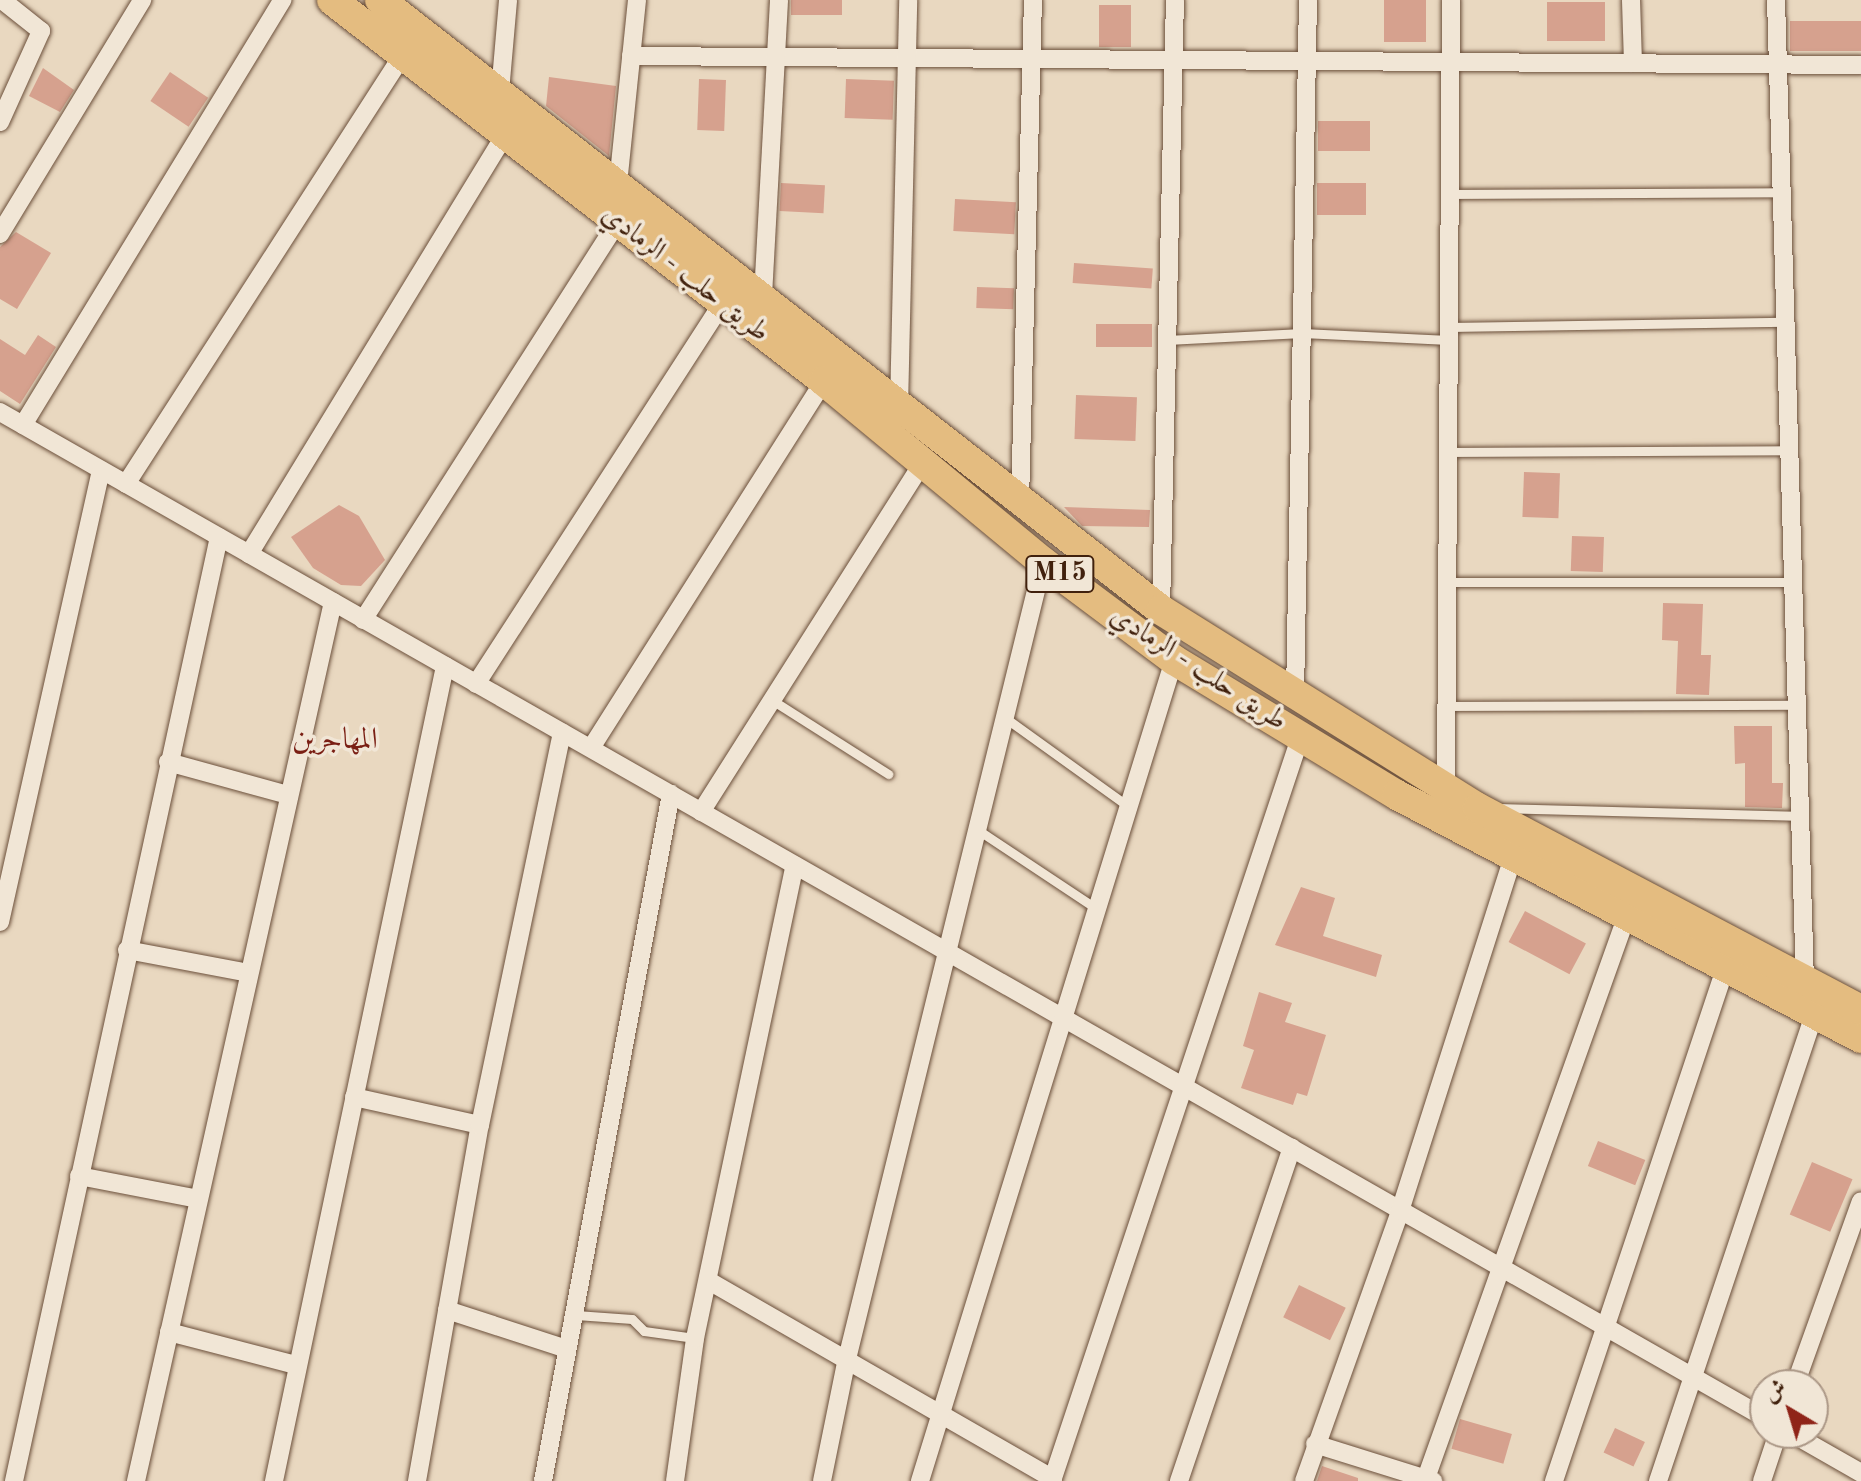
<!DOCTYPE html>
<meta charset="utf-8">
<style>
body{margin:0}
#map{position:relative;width:1861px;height:1481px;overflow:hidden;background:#e9d8c0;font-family:"Old Standard TT",Amiri,serif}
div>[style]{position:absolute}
.building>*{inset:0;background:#d6a18e;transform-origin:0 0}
.roads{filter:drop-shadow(0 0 2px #6b4f3a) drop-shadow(0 0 2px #6b4f3a)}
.service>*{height:9px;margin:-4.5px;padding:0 4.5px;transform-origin:4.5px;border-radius:4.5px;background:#f1e6d6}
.minor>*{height:18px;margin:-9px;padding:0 9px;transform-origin:9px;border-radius:9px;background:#f1e6d6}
.trunk>*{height:30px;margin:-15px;padding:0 15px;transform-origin:15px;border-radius:15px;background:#e4bc80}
span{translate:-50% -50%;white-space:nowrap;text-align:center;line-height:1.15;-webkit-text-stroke:7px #f1e6d6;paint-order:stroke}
.shield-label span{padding:2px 6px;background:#f1e6d6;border:2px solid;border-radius:6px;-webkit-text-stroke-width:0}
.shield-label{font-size:26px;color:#41210d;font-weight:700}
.street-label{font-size:28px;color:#41210d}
.neighbourhood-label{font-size:30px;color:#7a1f14}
.north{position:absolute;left:1749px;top:1369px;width:80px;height:80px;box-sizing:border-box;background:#f1e6d6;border:2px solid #ab9786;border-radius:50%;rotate:322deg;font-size:22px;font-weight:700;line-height:32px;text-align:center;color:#41210d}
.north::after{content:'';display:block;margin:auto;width:28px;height:36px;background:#8f2418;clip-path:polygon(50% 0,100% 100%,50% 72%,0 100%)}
</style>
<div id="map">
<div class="building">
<i style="left:791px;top:0;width:51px;height:15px"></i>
<i style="left:1384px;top:0;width:42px;height:42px"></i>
<i style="left:1605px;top:2px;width:39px;height:58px;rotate:90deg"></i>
<i style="left:1099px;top:5px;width:32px;height:42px"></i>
<i style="left:1790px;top:21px;width:71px;height:30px"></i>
<i style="clip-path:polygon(43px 68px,74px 90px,60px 112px,29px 96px)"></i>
<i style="left:170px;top:72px;width:46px;height:35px;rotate:34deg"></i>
<i style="clip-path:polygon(549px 77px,616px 86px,609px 156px,546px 106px)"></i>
<i style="left:699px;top:79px;width:27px;height:51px;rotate:2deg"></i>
<i style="left:846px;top:79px;width:48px;height:39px;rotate:2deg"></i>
<i style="left:1318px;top:121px;width:52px;height:30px"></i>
<i style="left:781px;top:183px;width:44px;height:28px;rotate:3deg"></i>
<i style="left:1317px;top:183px;width:49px;height:32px"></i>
<i style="left:955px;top:199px;width:61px;height:32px;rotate:3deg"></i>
<i style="clip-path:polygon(16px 232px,51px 253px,17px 309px,0 299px,0 247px)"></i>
<i style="left:1074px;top:263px;width:79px;height:20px;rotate:4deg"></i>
<i style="left:977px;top:287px;width:37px;height:21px;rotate:2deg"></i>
<i style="left:1096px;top:324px;width:56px;height:23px"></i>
<i style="clip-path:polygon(38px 335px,56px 347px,20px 404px,0 391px,0 339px,25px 355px)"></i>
<i style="left:1076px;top:395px;width:61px;height:44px;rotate:2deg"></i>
<i style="left:1524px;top:472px;width:36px;height:45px;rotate:2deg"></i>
<i style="clip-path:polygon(339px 505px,359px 516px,385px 560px,361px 586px,341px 585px,313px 568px,291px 537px)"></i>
<i style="clip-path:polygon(1064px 507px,1150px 510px,1149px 527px,1082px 526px)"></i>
<i style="left:1572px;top:536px;width:32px;height:35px;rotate:2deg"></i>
<i style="clip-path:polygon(1663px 603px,1703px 604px,1701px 655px,1711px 655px,1709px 695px,1676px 694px,1678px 641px,1662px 640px)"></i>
<i style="clip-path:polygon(1734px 726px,1772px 726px,1772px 783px,1783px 783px,1782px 808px,1745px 807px,1745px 763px,1735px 764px)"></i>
<i style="clip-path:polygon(1301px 887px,1335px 898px,1323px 936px,1382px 955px,1376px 977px,1275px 945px)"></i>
<i style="left:1525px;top:911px;width:69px;height:35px;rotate:28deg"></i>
<i style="clip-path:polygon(1259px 992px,1292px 1003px,1285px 1022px,1326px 1035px,1307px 1096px,1297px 1093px,1293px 1105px,1241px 1088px,1254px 1050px,1243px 1046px)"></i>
<i style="left:1598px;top:1141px;width:51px;height:27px;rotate:22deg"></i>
<i style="left:1812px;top:1162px;width:44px;height:57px;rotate:23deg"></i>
<i style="left:1299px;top:1285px;width:52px;height:36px;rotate:26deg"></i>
<i style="left:1460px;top:1419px;width:54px;height:31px;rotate:16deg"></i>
<i style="left:1615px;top:1428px;width:33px;height:27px;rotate:25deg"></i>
<i style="clip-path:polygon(1322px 1466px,1358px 1478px,1358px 1481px,1317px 1481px)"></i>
</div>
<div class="roads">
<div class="service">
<i style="left:1449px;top:194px;width:333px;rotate:-0.3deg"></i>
<i style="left:1449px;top:327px;width:336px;rotate:-0.9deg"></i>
<i style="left:1167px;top:340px;width:135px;rotate:-3deg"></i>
<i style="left:1302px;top:333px;width:147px;rotate:2.7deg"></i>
<i style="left:1448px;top:452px;width:341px;rotate:-0.3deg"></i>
<i style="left:1447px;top:582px;width:346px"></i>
<i style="left:772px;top:700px;width:138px;rotate:32.5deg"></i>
<i style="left:1446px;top:706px;width:351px;rotate:-0.2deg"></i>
<i style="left:1004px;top:717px;width:153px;rotate:35.7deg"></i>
<i style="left:1501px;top:808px;width:299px;rotate:1.5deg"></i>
<i style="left:975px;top:828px;width:146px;rotate:33.6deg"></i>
<i style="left:576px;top:1315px;width:56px;rotate:4.1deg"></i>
<i style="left:632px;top:1319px;width:17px;rotate:45deg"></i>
<i style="left:644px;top:1331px;width:51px;rotate:7.8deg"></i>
</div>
<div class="minor">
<i style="left:1631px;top:0;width:63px;rotate:88.2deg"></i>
<i style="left:1776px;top:0;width:984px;rotate:88.31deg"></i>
<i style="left:631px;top:56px;width:1230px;rotate:0.42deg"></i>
<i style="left:500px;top:92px;width:92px;rotate:-85deg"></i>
<i style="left:0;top:122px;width:100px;rotate:-65.7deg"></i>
<i style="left:41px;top:31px;width:50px;rotate:-141.5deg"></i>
<i style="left:618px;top:184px;width:185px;rotate:-84.1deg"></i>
<i style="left:0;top:234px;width:274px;rotate:-58.7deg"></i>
<i style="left:763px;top:296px;width:296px;rotate:-86.9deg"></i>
<i style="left:899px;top:407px;width:407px;rotate:-88.7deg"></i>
<i style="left:0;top:412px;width:2032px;rotate:29.68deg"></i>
<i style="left:23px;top:425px;width:498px;rotate:-58.6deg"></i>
<i style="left:126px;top:484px;width:509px;rotate:-57.18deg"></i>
<i style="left:1020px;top:502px;width:502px;rotate:-88.52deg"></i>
<i style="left:249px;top:554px;width:489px;rotate:-58.6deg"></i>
<i style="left:1161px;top:610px;width:610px;rotate:-88.69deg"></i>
<i style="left:363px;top:620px;width:474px;rotate:-57.4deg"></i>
<i style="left:476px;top:684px;width:455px;rotate:-57.1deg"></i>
<i style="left:1295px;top:695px;width:695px;rotate:-88.93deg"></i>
<i style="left:591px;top:748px;width:435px;rotate:-57.6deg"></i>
<i style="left:168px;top:762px;width:124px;rotate:15.4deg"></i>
<i style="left:1446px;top:786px;width:786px;rotate:-89.64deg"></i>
<i style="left:701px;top:812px;width:414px;rotate:-57.6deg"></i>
<i style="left:0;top:922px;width:463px;rotate:-77.4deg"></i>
<i style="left:127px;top:950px;width:124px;rotate:10.7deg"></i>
<i style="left:354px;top:1097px;width:129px;rotate:12.5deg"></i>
<i style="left:79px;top:1176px;width:121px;rotate:10.9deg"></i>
<i style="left:709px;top:1281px;width:397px;rotate:29.9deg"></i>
<i style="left:447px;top:1310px;width:126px;rotate:18deg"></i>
<i style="left:169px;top:1332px;width:131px;rotate:14.6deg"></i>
<i style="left:1795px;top:1385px;width:195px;rotate:-70.3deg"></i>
<i style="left:1791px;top:1433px;width:81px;rotate:29.7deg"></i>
<i style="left:1315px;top:1444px;width:124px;rotate:17.4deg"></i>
<i style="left:14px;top:1481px;width:966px;rotate:-77.75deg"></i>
<i style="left:136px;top:1481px;width:901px;rotate:-77.37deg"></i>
<i style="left:274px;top:1481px;width:833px;rotate:-78.15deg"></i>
<i style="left:417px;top:1481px;width:362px;rotate:-80deg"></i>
<i style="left:480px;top:1125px;width:401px;rotate:-78.2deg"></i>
<i style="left:543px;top:1481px;width:699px;rotate:-79.45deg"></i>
<i style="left:675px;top:1481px;width:144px;rotate:-82deg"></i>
<i style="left:695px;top:1338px;width:483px;rotate:-78.1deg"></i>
<i style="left:822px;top:1481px;width:120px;rotate:-78.5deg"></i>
<i style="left:846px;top:1363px;width:825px;rotate:-76.18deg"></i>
<i style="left:920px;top:1481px;width:859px;rotate:-72.81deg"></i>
<i style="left:1052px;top:1481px;width:786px;rotate:-71.54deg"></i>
<i style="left:1179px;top:1481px;width:352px;rotate:-71.3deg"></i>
<i style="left:1304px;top:1481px;width:287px;rotate:-70.4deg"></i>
<i style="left:1400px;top:1211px;width:373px;rotate:-72.3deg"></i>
<i style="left:1425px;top:1481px;width:601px;rotate:-70.36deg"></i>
<i style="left:1554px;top:1481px;width:543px;rotate:-71.53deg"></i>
<i style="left:1658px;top:1481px;width:494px;rotate:-71.5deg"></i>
<i style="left:1762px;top:1481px;width:51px;rotate:-71.6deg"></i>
</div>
<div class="trunk">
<i style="left:332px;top:0;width:622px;rotate:37.75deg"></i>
<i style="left:824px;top:381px;width:284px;rotate:39.6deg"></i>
<i style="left:1043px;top:562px;width:164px;rotate:36.8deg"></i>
<i style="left:1174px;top:660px;width:261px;rotate:31.2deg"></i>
<i style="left:1397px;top:795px;width:524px;rotate:27.64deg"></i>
<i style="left:380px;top:0;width:991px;rotate:37.99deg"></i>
<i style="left:1161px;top:610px;width:374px;rotate:32deg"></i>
<i style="left:1478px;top:808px;width:433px;rotate:27.8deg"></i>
</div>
</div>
<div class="shield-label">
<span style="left:1060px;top:574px">M15</span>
</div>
<div class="street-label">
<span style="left:685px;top:274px;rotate:38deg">طريق حلب - الرمادي</span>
<span style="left:1198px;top:669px;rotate:33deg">طريق حلب - الرمادي</span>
</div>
<div class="neighbourhood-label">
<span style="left:335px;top:740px">المهاجرين</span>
</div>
<div class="north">ش</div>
</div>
